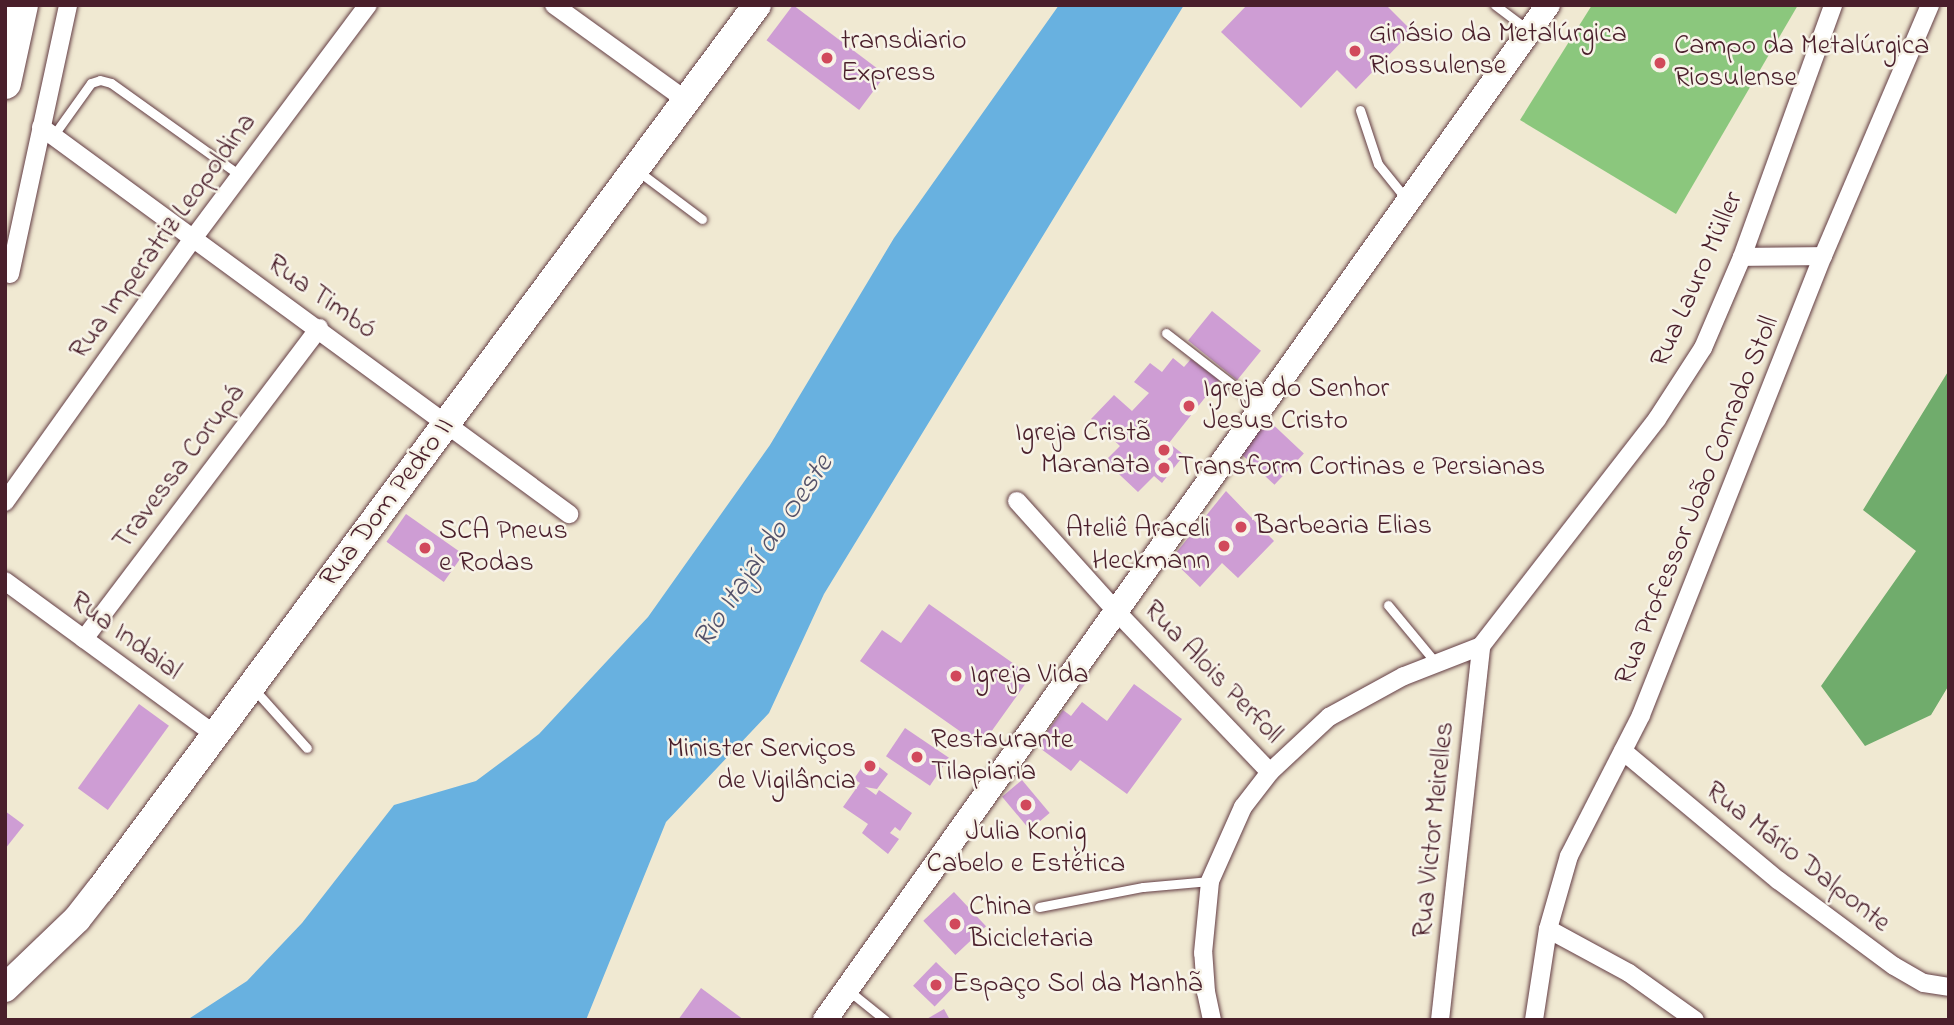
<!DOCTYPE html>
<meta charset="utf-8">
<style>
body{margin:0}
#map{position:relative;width:1954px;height:1025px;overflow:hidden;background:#f0e9d2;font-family:"Indie Flower",sans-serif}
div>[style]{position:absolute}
.green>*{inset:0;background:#8bc77d}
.forest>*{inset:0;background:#70ac6c}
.water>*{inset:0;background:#68b1e0}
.building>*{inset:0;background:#ce9dd4;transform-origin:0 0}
.roads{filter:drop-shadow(0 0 2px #633d44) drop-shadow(0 0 2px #633d44)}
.lane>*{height:9px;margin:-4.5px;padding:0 4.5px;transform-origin:4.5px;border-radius:4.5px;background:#fff}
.street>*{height:18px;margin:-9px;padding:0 9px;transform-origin:9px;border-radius:9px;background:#fff}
.secondary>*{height:24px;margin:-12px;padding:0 12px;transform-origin:12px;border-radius:12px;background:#fff}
.primary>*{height:28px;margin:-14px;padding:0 14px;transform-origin:14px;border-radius:14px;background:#fff}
.highway>*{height:32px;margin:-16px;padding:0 16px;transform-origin:16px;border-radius:16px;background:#fff}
.dots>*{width:19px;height:19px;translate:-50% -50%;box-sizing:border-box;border:4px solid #f7f3e8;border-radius:50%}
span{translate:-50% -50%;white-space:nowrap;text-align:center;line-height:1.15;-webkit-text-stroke:5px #f7f3e8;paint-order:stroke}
.poi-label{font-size:28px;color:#4a1f2b}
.left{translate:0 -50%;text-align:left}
.right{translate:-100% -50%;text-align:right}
.street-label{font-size:28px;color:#4a1f2b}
.water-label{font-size:30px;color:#54526a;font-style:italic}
.frame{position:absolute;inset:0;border:7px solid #4a1f2b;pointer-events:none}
</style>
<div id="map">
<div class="green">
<i style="clip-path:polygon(1592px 5px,1798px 5px,1676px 214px,1520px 120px)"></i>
</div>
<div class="forest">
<i style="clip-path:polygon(1949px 370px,1949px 685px,1931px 715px,1865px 746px,1821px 686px,1916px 551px,1863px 510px)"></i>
</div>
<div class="water">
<i style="clip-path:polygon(1059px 5px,1184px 5px,824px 594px,769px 713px,666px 822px,586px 1020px,187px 1020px,247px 981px,302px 923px,394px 805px,476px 781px,539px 734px,648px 617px,770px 445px,894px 238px)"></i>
</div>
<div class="building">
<i style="left:793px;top:5px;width:116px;height:44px;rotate:37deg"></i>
<i style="clip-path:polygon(1247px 5px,1386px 5px,1412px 31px,1356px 89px,1337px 70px,1301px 108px,1221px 32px)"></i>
<i style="left:1212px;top:311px;width:63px;height:38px;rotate:39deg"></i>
<i style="clip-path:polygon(1173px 358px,1184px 367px,1191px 359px,1219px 380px,1169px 443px,1184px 455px,1162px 483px,1154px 476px,1138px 492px,1105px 461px,1120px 446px,1091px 419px,1114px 395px,1132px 411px,1149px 393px,1134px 382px,1150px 363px,1162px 372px)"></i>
<i style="left:1268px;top:420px;width:49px;height:43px;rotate:43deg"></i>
<i style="clip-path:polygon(1226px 491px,1274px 541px,1238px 578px,1222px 563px,1200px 587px,1171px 559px)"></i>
<i style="left:406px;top:514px;width:70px;height:34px;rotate:35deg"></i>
<i style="clip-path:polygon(929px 604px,1031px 676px,981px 746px,860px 661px,882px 630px,901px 643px)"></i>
<i style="clip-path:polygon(1134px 684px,1182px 719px,1127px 794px,1080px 760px,1071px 771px,1037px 746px,1063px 710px,1071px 716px,1082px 702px,1107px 721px)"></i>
<i style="left:139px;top:704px;width:37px;height:104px;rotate:36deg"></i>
<i style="left:905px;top:728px;width:53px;height:34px;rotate:34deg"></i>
<i style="clip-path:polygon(868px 758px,888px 774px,877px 789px,865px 787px,876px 795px,879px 790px,912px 813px,900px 831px,895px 827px,890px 833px,899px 839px,888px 854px,862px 833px,868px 824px,843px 807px,860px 783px,854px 779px)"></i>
<i style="left:1022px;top:780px;width:43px;height:26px;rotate:50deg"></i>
<i style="clip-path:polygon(5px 811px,24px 825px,5px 849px)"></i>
<i style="left:954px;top:892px;width:47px;height:42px;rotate:47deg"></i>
<i style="left:936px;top:962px;width:30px;height:33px;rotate:44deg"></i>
<i style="clip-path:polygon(701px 988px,744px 1020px,678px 1020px)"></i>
<i style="clip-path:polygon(944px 1009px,950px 1020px,925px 1020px)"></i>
</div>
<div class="roads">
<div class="lane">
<i style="left:1495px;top:5px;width:41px;rotate:37.1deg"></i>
<i style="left:1360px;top:110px;width:57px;rotate:71.6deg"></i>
<i style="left:1378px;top:164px;width:46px;rotate:51.1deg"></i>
<i style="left:53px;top:136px;width:65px;rotate:-54.4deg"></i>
<i style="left:91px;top:83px;width:9px;rotate:-18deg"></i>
<i style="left:100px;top:80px;width:11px;rotate:15deg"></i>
<i style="left:111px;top:83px;width:160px;rotate:35.6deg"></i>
<i style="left:638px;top:171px;width:80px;rotate:36.9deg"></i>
<i style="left:1166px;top:333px;width:119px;rotate:37.8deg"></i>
<i style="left:1388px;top:605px;width:75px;rotate:50.4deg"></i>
<i style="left:254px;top:689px;width:79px;rotate:48.1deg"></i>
<i style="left:1039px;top:907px;width:106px;rotate:-10.9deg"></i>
<i style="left:1143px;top:887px;width:67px;rotate:-5.1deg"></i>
<i style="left:848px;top:990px;width:48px;rotate:39deg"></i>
</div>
<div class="street">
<i style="left:554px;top:5px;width:164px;rotate:35.8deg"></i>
<i style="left:41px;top:127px;width:655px;rotate:36.24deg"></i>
<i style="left:1742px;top:257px;width:81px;rotate:-0.7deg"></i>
<i style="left:10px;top:274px;width:275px;rotate:-77.8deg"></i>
<i style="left:1017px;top:501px;width:147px;rotate:48deg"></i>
<i style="left:1115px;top:610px;width:224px;rotate:46.3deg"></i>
<i style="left:5px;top:502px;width:322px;rotate:-54.5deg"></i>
<i style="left:192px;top:240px;width:294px;rotate:-53.2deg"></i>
<i style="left:5px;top:581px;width:259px;rotate:36.2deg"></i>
<i style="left:84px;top:639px;width:390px;rotate:-52.9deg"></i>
<i style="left:1481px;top:646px;width:287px;rotate:-52.2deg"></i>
<i style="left:1657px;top:419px;width:85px;rotate:-57.1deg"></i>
<i style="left:1703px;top:348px;width:99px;rotate:-66.8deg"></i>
<i style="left:1742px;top:257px;width:268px;rotate:-70.1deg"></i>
<i style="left:1623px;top:751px;width:202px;rotate:39.8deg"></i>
<i style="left:1778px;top:880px;width:144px;rotate:36.6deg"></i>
<i style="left:1894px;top:966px;width:34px;rotate:30deg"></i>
<i style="left:1924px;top:983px;width:25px;rotate:9deg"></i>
<i style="left:1548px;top:929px;width:92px;rotate:28.5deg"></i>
<i style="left:1629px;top:973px;width:81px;rotate:35.5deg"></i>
<i style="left:1212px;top:1020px;width:29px;rotate:-102deg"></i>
<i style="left:1206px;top:992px;width:39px;rotate:-94deg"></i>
<i style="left:1203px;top:953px;width:72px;rotate:-84.4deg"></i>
<i style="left:1210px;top:881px;width:81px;rotate:-66deg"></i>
<i style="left:1243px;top:807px;width:44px;rotate:-52.4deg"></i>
<i style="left:1270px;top:772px;width:81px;rotate:-43deg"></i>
<i style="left:1329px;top:717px;width:85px;rotate:-28.7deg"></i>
<i style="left:1404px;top:676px;width:83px;rotate:-21.3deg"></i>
<i style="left:1440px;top:1020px;width:376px;rotate:-83.7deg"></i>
<i style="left:1534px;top:1020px;width:92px;rotate:-81.3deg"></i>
<i style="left:1548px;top:929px;width:76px;rotate:-74deg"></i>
<i style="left:1569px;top:856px;width:158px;rotate:-62.9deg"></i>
<i style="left:1641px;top:715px;width:494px;rotate:-68.4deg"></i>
<i style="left:1823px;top:256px;width:273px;rotate:-66.9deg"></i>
</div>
<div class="secondary">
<i style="left:825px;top:1020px;width:1246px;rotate:-54.54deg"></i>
</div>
<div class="primary">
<i style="left:5px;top:988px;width:100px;rotate:-43.8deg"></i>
<i style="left:77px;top:919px;width:37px;rotate:-52deg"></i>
<i style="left:100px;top:890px;width:1102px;rotate:-53.41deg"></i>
</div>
<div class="highway">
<i style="left:5px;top:83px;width:80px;rotate:-77.7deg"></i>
</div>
</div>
<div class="dots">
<i style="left:1355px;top:51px;background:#d1495b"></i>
<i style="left:827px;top:58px;background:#d1495b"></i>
<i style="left:1660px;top:63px;background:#d1495b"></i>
<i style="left:1189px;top:406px;background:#d1495b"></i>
<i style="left:1164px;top:450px;background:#d1495b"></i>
<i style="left:1164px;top:468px;background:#d1495b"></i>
<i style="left:1241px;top:527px;background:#d1495b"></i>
<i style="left:1224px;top:546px;background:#d1495b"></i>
<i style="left:425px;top:548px;background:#d1495b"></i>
<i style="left:956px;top:676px;background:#d1495b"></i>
<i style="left:917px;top:757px;background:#d1495b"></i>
<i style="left:870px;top:766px;background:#d1495b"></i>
<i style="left:1026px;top:805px;background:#d1495b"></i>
<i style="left:955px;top:924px;background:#d1495b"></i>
<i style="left:936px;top:985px;background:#d1495b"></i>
</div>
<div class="poi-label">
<span class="left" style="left:1369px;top:51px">Ginásio da Metalúrgica<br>Riossulense</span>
<span class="left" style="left:841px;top:58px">transdiario<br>Express</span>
<span class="left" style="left:1674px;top:63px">Campo da Metalúrgica<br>Riosulense</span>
<span class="left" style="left:1203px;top:406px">Igreja do Senhor<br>Jesus Cristo</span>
<span class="right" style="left:1150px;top:450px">Igreja Cristã<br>Maranata</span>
<span class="left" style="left:1178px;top:468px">Transform Cortinas e Persianas</span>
<span class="left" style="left:1255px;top:527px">Barbearia Elias</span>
<span class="right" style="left:1210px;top:546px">Ateliê Araceli<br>Heckmann</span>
<span class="left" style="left:439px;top:548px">SCA Pneus<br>e Rodas</span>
<span class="left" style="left:970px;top:676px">Igreja Vida</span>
<span class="left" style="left:931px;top:757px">Restaurante<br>Tilapiaria</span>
<span class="right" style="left:856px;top:766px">Minister Serviços<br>de Vigilância</span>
<span style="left:1026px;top:849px">Julia Konig<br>Cabelo e Estética</span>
<span class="left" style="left:969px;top:924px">China<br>Bicicletaria</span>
<span class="left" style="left:952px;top:985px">Espaço Sol da Manhã</span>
</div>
<div class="street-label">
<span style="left:164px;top:237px;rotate:-54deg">Rua Imperatriz Leopoldina</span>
<span style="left:1698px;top:280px;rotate:-66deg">Rua Lauro Müller</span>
<span style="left:321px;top:298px;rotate:35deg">Rua Timbó</span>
<span style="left:180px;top:468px;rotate:-53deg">Travessa Corupá</span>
<span style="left:1698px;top:501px;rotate:-68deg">Rua Professor João Conrado Stoll</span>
<span style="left:388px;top:503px;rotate:-53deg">Rua Dom Pedro II</span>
<span style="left:125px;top:637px;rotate:36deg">Rua Indaial</span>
<span style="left:1212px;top:673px;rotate:46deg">Rua Alois Perfoll</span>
<span style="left:1435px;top:830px;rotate:-84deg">Rua Victor Meirelles</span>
<span style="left:1797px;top:858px;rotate:38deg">Rua Mário Dalponte</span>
</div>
<div class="water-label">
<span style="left:764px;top:552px;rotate:-56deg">Rio Itajaí do Oeste</span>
</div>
<div class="frame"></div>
</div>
